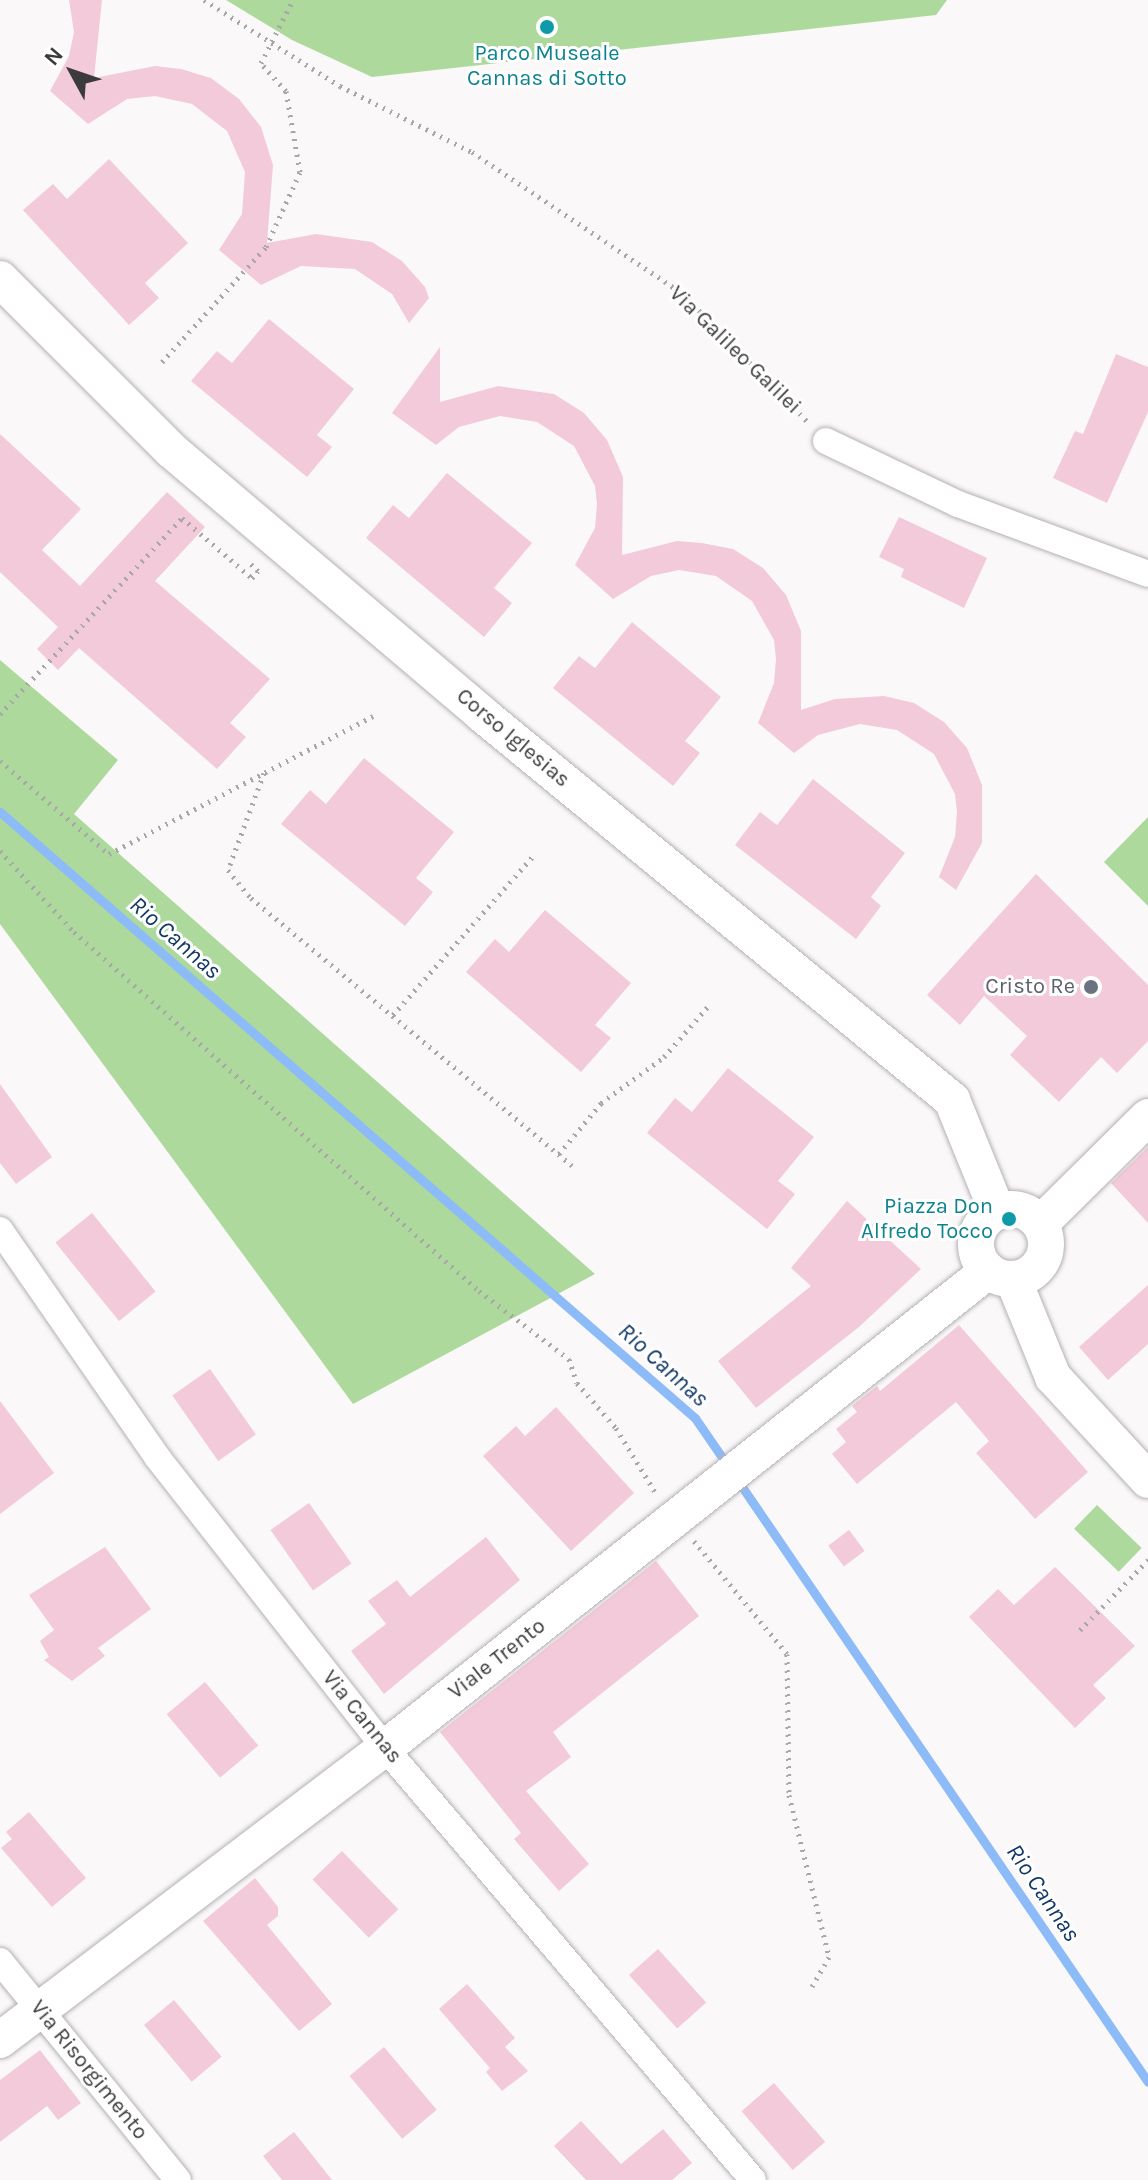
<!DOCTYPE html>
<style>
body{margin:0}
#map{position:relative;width:1148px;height:2180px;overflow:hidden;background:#fbf8fa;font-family:Karla,sans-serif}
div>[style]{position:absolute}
.green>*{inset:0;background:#aed99d;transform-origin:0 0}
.stream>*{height:9px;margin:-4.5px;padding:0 4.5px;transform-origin:4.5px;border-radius:4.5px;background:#8cbbf7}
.building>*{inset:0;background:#f3cad9;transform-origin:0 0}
.path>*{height:5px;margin-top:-2.5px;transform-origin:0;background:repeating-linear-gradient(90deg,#a9a6a8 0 2px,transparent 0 8px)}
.roads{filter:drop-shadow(0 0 2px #b4b1b4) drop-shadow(0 0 2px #b4b1b4)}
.street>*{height:26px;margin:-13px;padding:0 13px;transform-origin:13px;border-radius:13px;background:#fff}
.secondary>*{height:36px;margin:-18px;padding:0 18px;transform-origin:18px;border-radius:18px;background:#fff}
.secondary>.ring{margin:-18px;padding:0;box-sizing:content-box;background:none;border:36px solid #fff;border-radius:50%}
.dots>*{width:22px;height:22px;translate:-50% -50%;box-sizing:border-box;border:4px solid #fff;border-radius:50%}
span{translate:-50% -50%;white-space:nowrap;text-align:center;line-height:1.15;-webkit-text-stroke:6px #fff;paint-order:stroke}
.culture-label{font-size:22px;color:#0d838f}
.right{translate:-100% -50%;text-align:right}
.street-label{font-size:22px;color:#3c3b3c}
.worship-label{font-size:22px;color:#5b616d}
.water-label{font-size:24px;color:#113867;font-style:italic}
.north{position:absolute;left:32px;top:32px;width:80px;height:80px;-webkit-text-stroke:6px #fff;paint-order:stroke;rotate:310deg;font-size:22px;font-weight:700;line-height:32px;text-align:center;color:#3c3b3c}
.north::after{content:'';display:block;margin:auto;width:28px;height:36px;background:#3c3b3c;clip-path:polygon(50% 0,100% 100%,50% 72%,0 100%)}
</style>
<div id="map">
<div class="green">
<i style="clip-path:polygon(226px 0,947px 0,936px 15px,372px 77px,292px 40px)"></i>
<i style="clip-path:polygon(0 660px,118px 760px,74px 814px,595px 1274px,353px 1404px,0 924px)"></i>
<i style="clip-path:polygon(1148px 817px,1148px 906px,1104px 862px)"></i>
<i style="left:1097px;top:1505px;width:62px;height:33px;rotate:44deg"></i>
</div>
<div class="stream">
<i style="left:0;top:812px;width:922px;rotate:41.09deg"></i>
<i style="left:695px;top:1418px;width:58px;rotate:55.5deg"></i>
<i style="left:736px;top:1478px;width:731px;rotate:55.7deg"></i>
</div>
<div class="building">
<i style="clip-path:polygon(69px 0,102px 0,94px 78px,155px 66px,181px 69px,211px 78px,239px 99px,261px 127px,273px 165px,267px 243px,316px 234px,372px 242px,402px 261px,425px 287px,429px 298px,409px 323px,392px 294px,355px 269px,301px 266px,261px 285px,219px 250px,242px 214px,245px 172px,227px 131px,192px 104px,155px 96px,127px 99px,88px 124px,50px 91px,69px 56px,74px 32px)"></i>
<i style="clip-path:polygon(109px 159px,188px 243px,145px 283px,159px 298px,129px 325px,23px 210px,53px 184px,67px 199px)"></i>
<i style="clip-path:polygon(269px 319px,354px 389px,317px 435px,332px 447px,307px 477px,191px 381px,217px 351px,232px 363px)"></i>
<i style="clip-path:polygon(440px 347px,440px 402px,498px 386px,554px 394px,584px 413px,607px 440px,623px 477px,622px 555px,677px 541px,702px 543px,733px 549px,763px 568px,786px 595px,801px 631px,801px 710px,835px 699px,884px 696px,914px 703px,944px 722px,967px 748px,982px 785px,982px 843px,956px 890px,939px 877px,955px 837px,957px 812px,955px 794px,934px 754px,897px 730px,860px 724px,818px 735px,794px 753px,758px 723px,774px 683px,776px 659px,774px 640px,752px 601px,716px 576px,679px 570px,651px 576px,613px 599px,575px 565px,595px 528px,597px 504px,595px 486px,574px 446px,537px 422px,500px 416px,459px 427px,436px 445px,392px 413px)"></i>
<i style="clip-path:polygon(1116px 354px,1148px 367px,1148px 412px,1107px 503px,1053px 478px,1075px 431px,1083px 434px)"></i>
<i style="clip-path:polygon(0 434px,81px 509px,42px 550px,80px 586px,167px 492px,205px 527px,155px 581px,270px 679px,230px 723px,246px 737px,217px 769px,79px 648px,58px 670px,37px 649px,58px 627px,0 572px)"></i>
<i style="clip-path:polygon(447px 473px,532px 543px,494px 588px,512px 603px,484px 637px,366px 538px,393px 505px,409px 518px)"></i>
<i style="clip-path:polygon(899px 517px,987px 558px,964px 608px,901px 577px,904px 569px,879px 557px)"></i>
<i style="clip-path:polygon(632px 622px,721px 697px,685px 741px,700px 753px,673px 786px,553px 688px,579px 656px,595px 668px)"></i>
<i style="clip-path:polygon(364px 758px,454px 832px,416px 878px,433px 892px,405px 926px,281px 824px,310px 790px,326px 804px)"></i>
<i style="clip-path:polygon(813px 779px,905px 853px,871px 897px,881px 906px,856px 939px,735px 845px,760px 812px,777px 825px)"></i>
<i style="clip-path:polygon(1036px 874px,1148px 985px,1148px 1041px,1117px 1073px,1101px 1057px,1059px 1102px,1010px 1055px,1027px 1036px,984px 996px,960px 1025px,927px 995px)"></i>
<i style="clip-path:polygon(545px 910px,631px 983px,595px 1025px,611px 1038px,581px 1072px,466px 972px,495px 939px,509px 952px)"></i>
<i style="clip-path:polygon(728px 1068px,814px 1137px,778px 1181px,795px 1194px,767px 1229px,647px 1133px,675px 1098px,692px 1112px)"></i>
<i style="clip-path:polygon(0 1084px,52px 1157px,16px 1184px,0 1163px)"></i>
<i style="clip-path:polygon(1148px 1147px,1148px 1223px,1111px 1183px)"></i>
<i style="clip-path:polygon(847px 1201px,921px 1269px,859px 1327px,756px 1408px,718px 1361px,811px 1286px,791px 1268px)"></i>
<i style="left:92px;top:1213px;width:101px;height:47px;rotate:51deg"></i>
<i style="clip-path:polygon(1148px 1285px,1148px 1344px,1108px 1380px,1079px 1347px)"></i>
<i style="clip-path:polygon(959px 1325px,1088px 1472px,1035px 1519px,976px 1453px,989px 1441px,956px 1402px,857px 1484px,832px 1454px,846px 1442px,836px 1429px,857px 1412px,852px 1406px,877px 1386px,880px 1391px)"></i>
<i style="left:210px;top:1369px;width:80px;height:46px;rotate:55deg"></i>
<i style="clip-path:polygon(0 1401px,54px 1473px,0 1514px)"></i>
<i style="clip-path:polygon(556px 1407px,634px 1493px,571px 1551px,483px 1456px,516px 1426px,525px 1436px)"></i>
<i style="left:309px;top:1503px;width:74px;height:47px;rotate:55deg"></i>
<i style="left:849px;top:1530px;width:26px;height:26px;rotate:53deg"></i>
<i style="clip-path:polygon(486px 1537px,520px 1580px,384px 1694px,351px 1651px,386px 1624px,368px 1601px,397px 1580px,410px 1597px)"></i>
<i style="clip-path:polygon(105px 1547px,151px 1609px,98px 1648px,105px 1656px,72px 1681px,44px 1660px,49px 1657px,40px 1641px,54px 1630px,29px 1595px)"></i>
<i style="clip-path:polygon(656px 1561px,699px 1616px,553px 1732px,571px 1757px,526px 1791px,589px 1864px,559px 1891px,514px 1839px,521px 1833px,440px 1732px)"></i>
<i style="clip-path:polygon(1055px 1567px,1135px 1646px,1093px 1685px,1106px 1698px,1075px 1728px,969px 1617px,998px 1589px,1014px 1605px)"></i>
<i style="left:205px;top:1682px;width:83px;height:50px;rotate:50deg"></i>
<i style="clip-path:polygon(29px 1812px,86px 1878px,52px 1907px,1px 1848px,12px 1839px,6px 1832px)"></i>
<i style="left:342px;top:1851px;width:81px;height:41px;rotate:46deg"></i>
<i style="clip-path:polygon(255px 1878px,278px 1907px,278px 1916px,267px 1925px,332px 2004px,299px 2031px,203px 1921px)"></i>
<i style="left:658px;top:1949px;width:72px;height:39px;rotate:48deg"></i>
<i style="clip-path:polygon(467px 1984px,515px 2038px,505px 2047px,528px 2071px,502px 2091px,486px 2072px,490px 2068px,439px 2009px)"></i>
<i style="left:174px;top:2000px;width:74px;height:39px;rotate:50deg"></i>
<i style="left:384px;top:2047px;width:82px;height:45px;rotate:50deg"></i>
<i style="clip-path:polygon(40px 2050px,81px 2103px,58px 2120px,47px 2106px,0 2142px,0 2080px)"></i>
<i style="left:774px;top:2083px;width:78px;height:43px;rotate:49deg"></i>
<i style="clip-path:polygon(581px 2121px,621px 2164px,663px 2129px,692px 2163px,672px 2180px,586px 2180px,554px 2146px)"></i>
<i style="clip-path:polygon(294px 2132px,332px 2180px,282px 2180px,263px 2156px)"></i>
</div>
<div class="path">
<i style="left:204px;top:0;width:161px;rotate:32.3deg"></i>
<i style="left:340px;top:86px;width:148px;rotate:26.6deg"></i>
<i style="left:472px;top:152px;width:253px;rotate:33.9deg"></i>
<i style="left:682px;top:293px;width:182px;rotate:45.7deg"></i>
<i style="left:162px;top:362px;width:155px;rotate:-47.9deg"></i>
<i style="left:266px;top:247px;width:82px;rotate:-65.6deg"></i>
<i style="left:300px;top:172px;width:82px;rotate:-99.8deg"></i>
<i style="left:286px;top:91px;width:38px;rotate:-132deg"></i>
<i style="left:261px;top:63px;width:71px;rotate:-63.1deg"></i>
<i style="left:0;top:714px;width:267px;rotate:-47.1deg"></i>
<i style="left:182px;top:518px;width:92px;rotate:40.6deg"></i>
<i style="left:252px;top:578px;width:9px;rotate:-49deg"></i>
<i style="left:258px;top:571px;width:13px;rotate:-135deg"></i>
<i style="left:0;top:761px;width:143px;rotate:40.5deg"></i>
<i style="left:109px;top:854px;width:298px;rotate:-27.6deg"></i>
<i style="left:264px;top:773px;width:103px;rotate:110.4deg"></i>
<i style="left:228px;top:870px;width:36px;rotate:51deg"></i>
<i style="left:251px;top:898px;width:418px;rotate:39.8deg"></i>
<i style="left:0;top:851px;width:110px;rotate:47.6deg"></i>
<i style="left:74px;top:932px;width:541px;rotate:41.55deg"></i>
<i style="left:479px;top:1291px;width:113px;rotate:37.1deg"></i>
<i style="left:569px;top:1359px;width:25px;rotate:72deg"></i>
<i style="left:577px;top:1383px;width:60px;rotate:49.1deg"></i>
<i style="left:616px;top:1428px;width:79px;rotate:58.5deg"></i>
<i style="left:393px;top:1015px;width:213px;rotate:-48.6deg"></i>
<i style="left:559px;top:1154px;width:66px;rotate:-50.5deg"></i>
<i style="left:601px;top:1103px;width:78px;rotate:-36.1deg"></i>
<i style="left:664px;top:1057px;width:70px;rotate:-49deg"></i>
<i style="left:694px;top:1541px;width:146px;rotate:50.5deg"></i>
<i style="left:787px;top:1654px;width:141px;rotate:89.2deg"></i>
<i style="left:789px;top:1795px;width:167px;rotate:76.1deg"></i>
<i style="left:829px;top:1957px;width:34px;rotate:120deg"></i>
<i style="left:1080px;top:1630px;width:98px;rotate:-45.8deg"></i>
</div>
<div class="roads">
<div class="street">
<i style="left:826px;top:441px;width:146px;rotate:25.5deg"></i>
<i style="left:958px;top:504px;width:202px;rotate:20.2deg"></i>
<i style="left:0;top:1230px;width:276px;rotate:55.3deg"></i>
<i style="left:157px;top:1457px;width:370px;rotate:51.9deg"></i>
<i style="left:385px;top:1748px;width:567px;rotate:49.57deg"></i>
<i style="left:0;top:1961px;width:282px;rotate:50.9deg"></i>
</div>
<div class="secondary">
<i style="left:0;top:279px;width:242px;rotate:45deg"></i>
<i style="left:171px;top:450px;width:409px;rotate:40.3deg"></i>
<i style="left:483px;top:715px;width:607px;rotate:39.38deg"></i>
<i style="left:952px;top:1100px;width:120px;rotate:67.9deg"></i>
<i class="ring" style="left:976px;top:1209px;width:34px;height:34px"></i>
<i style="left:1040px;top:1224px;width:152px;rotate:-44.7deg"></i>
<i style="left:1013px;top:1279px;width:106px;rotate:67.8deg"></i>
<i style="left:1053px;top:1377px;width:140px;rotate:47.3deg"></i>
<i style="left:0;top:2040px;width:483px;rotate:-37.2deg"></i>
<i style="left:385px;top:1748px;width:769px;rotate:-38.35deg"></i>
</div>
</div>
<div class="dots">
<i style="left:547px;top:27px;background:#0f9aa8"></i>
<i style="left:1091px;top:987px;background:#6b7280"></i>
<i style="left:1009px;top:1219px;background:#0f9aa8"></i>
</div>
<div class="culture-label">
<span style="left:547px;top:66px">Parco Museale<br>Cannas di Sotto</span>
<span class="right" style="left:993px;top:1219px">Piazza Don<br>Alfredo Tocco</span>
</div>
<div class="street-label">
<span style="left:735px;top:350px;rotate:44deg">Via Galileo Galilei</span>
<span style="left:513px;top:738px;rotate:40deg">Corso Iglesias</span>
<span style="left:497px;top:1659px;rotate:-38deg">Viale Trento</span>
<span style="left:362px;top:1717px;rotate:51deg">Via Cannas</span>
<span style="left:89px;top:2070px;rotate:51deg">Via Risorgimento</span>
</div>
<div class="worship-label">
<span class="right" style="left:1075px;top:987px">Cristo Re</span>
</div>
<div class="water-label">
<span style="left:175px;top:938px;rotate:41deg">Rio Cannas</span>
<span style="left:663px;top:1365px;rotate:42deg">Rio Cannas</span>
<span style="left:1043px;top:1893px;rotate:56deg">Rio Cannas</span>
</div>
<div class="north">N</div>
</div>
